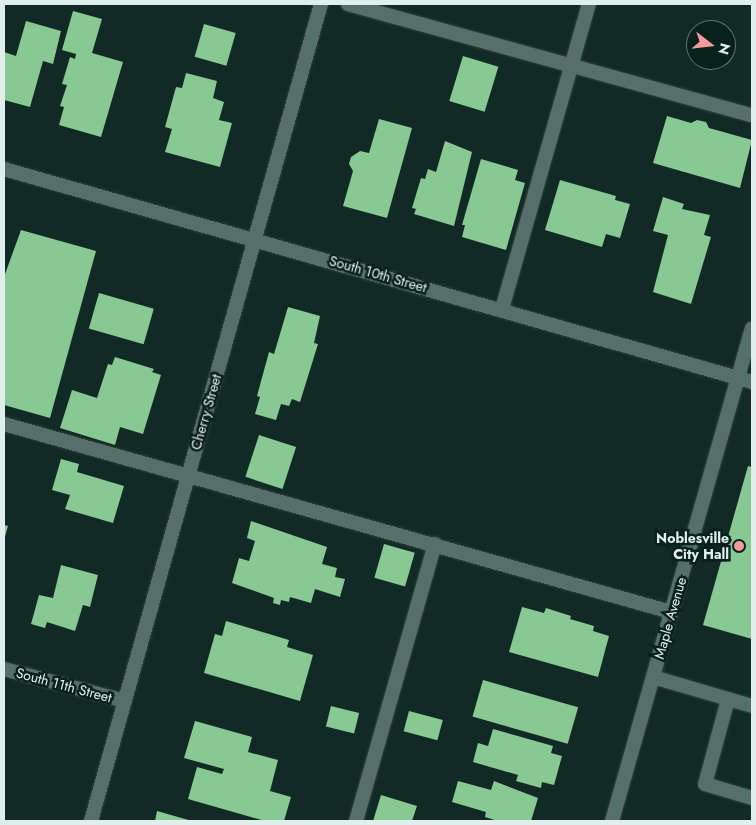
<!DOCTYPE html>
<style>
body{margin:0}
#map{position:relative;width:756px;height:825px;overflow:hidden;background:#122a26;font-family:Jost,sans-serif}
div>[style]{position:absolute}
.building>*{inset:0;background:#88c893;transform-origin:0 0}
.roads{filter:drop-shadow(0 0 1px #324340) drop-shadow(0 0 1px #324340)}
.service>*{height:14px;margin:-7px;padding:0 7px;transform-origin:7px;border-radius:7px;background:#55706a}
.minor>*{height:14px;margin:-7px;padding:0 7px;transform-origin:7px;border-radius:7px;background:#55706a}
.secondary>*{height:14px;margin:-7px;padding:0 7px;transform-origin:7px;border-radius:7px;background:#55706a}
.dots>*{width:14px;height:14px;translate:-50% -50%;box-sizing:border-box;border:2px solid #08211d;border-radius:50%}
span{translate:-50% -50%;white-space:nowrap;text-align:center;line-height:1.15;-webkit-text-stroke:5px #08211d;paint-order:stroke}
.street-label{font-size:14px;color:#e1efec}
.poi-label{font-size:14px;color:#e1efec;font-weight:700}
.right{translate:-100% -50%;text-align:right}
.frame{position:absolute;inset:0;border:5px solid #e1efec;pointer-events:none}
.north{position:absolute;left:686px;top:20px;width:50px;height:50px;box-sizing:border-box;background:#08211d;border:1px solid #5f7370;border-radius:50%;rotate:106deg;font-size:14px;font-weight:700;line-height:20px;text-align:center;color:#e1efec}
.north::after{content:'';display:block;margin:auto;width:18px;height:22px;background:#f59b9b;clip-path:polygon(50% 0,100% 100%,50% 72%,0 100%)}
</style>
<div id="map">
<div class="building">
<i style="clip-path:polygon(73px 11px,102px 19px,92px 53px,123px 62px,101px 137px,59px 125px,64px 107px,60px 106px,67px 85px,62px 84px,70px 57px,75px 59px,76px 54px,62px 50px)"></i>
<i style="clip-path:polygon(26px 21px,61px 31px,53px 64px,43px 61px,30px 107px,4px 100px,4px 52px,16px 56px)"></i>
<i style="left:204px;top:24px;width:33px;height:34px;rotate:16deg"></i>
<i style="left:463px;top:56px;width:37px;height:47px;rotate:17deg"></i>
<i style="clip-path:polygon(186px 73px,217px 81px,213px 98px,224px 102px,219px 120px,232px 123px,220px 167px,165px 152px,172px 129px,165px 127px,176px 87px,182px 88px)"></i>
<i style="clip-path:polygon(667px 116px,691px 123px,697px 120px,706px 122px,709px 128px,752px 140px,740px 188px,653px 163px)"></i>
<i style="clip-path:polygon(379px 119px,412px 128px,387px 218px,343px 206px,353px 171px,349px 164px,351px 157px,360px 151px,369px 153px)"></i>
<i style="clip-path:polygon(445px 141px,472px 152px,454px 226px,414px 214px,416px 209px,412px 208px,421px 178px,425px 179px,428px 169px,436px 172px)"></i>
<i style="clip-path:polygon(481px 159px,518px 170px,515px 180px,525px 183px,506px 250px,462px 237px,465px 225px,462px 225px)"></i>
<i style="clip-path:polygon(560px 180px,616px 196px,615px 200px,630px 204px,620px 238px,606px 234px,602px 247px,545px 230px)"></i>
<i style="clip-path:polygon(663px 197px,684px 204px,682px 209px,710px 215px,704px 235px,711px 237px,691px 304px,653px 292px,668px 235px,653px 231px)"></i>
<i style="clip-path:polygon(21px 230px,96px 251px,50px 418px,4px 405px,4px 277px)"></i>
<i style="left:99px;top:293px;width:57px;height:37px;rotate:16deg"></i>
<i style="clip-path:polygon(288px 307px,320px 316px,314px 343px,318px 344px,300px 402px,292px 399px,289px 406px,281px 404px,276px 420px,255px 414px,260px 397px,257px 396px,269px 352px,274px 354px)"></i>
<i style="clip-path:polygon(115px 357px,154px 369px,152px 372px,161px 375px,143px 434px,120px 427px,115px 445px,60px 428px,72px 390px,97px 398px,108px 364px,112px 365px)"></i>
<i style="left:259px;top:435px;width:39px;height:44px;rotate:18deg"></i>
<i style="clip-path:polygon(61px 459px,79px 464px,77px 472px,124px 486px,113px 523px,65px 509px,70px 495px,52px 490px)"></i>
<i style="clip-path:polygon(748px 466px,752px 467px,752px 639px,703px 625px)"></i>
<i style="clip-path:polygon(251px 521px,327px 547px,322px 564px,337px 568px,335px 577px,345px 579px,340px 597px,315px 589px,311px 603px,290px 597px,289px 602px,281px 600px,280px 605px,273px 603px,274px 598px,232px 583px,239px 558px,249px 561px,255px 541px,247px 538px)"></i>
<i style="clip-path:polygon(4px 525px,8px 526px,4px 540px)"></i>
<i style="left:384px;top:544px;width:32px;height:35px;rotate:16deg"></i>
<i style="clip-path:polygon(61px 565px,98px 575px,90px 607px,83px 605px,75px 631px,47px 622px,45px 628px,31px 624px,39px 595px,53px 598px)"></i>
<i style="clip-path:polygon(522px 607px,544px 613px,546px 608px,571px 616px,570px 619px,594px 626px,593px 631px,609px 636px,598px 677px,509px 652px)"></i>
<i style="clip-path:polygon(226px 621px,289px 640px,287px 647px,313px 655px,300px 701px,204px 673px,215px 634px,222px 636px)"></i>
<i style="left:483px;top:680px;width:99px;height:38px;rotate:16deg"></i>
<i style="left:331px;top:706px;width:29px;height:21px;rotate:14deg"></i>
<i style="left:409px;top:711px;width:35px;height:21px;rotate:15deg"></i>
<i style="clip-path:polygon(195px 721px,252px 737px,248px 752px,278px 760px,270px 791px,291px 797px,284px 821px,265px 821px,188px 799px,197px 767px,222px 774px,224px 769px,184px 758px)"></i>
<i style="clip-path:polygon(493px 729px,553px 746px,551px 753px,562px 756px,554px 785px,542px 782px,541px 788px,516px 781px,518px 775px,473px 762px,478px 743px,488px 746px)"></i>
<i style="clip-path:polygon(458px 781px,491px 790px,494px 781px,538px 798px,531px 821px,498px 821px,485px 817px,486px 812px,452px 802px)"></i>
<i style="clip-path:polygon(381px 795px,417px 806px,412px 821px,373px 821px)"></i>
<i style="clip-path:polygon(157px 811px,192px 821px,155px 821px)"></i>
</div>
<div class="roads">
<div class="service">
<i style="left:348px;top:4px;width:419px;rotate:15.4deg"></i>
<i style="left:502px;top:309px;width:317px;rotate:-74.1deg"></i>
<i style="left:4px;top:424px;width:693px;rotate:15.74deg"></i>
<i style="left:653px;top:677px;width:78px;rotate:16.3deg"></i>
<i style="left:728px;top:699px;width:88px;rotate:105.1deg"></i>
<i style="left:705px;top:784px;width:49px;rotate:16.6deg"></i>
<i style="left:728px;top:699px;width:25px;rotate:16deg"></i>
<i style="left:356px;top:821px;width:288px;rotate:-74.1deg"></i>
</div>
<div class="minor">
<i style="left:4px;top:669px;width:125px;rotate:14.8deg"></i>
<i style="left:91px;top:821px;width:849px;rotate:-74.28deg"></i>
<i style="left:612px;top:821px;width:512px;rotate:-74.15deg"></i>
</div>
<div class="secondary">
<i style="left:4px;top:169px;width:778px;rotate:15.89deg"></i>
</div>
</div>
<div class="dots">
<i style="left:739px;top:546px;background:#f59b9b"></i>
</div>
<div class="street-label">
<span style="left:378px;top:274px;rotate:16deg">South 10th Street</span>
<span style="left:206px;top:412px;rotate:-74deg">Cherry Street</span>
<span style="left:670px;top:618px;rotate:-74deg">Maple Avenue</span>
<span style="left:64px;top:685px;rotate:15deg">South 11th Street</span>
</div>
<div class="poi-label">
<span class="right" style="left:729px;top:546px">Noblesville<br>City Hall</span>
</div>
<div class="frame"></div>
<div class="north">N</div>
</div>
